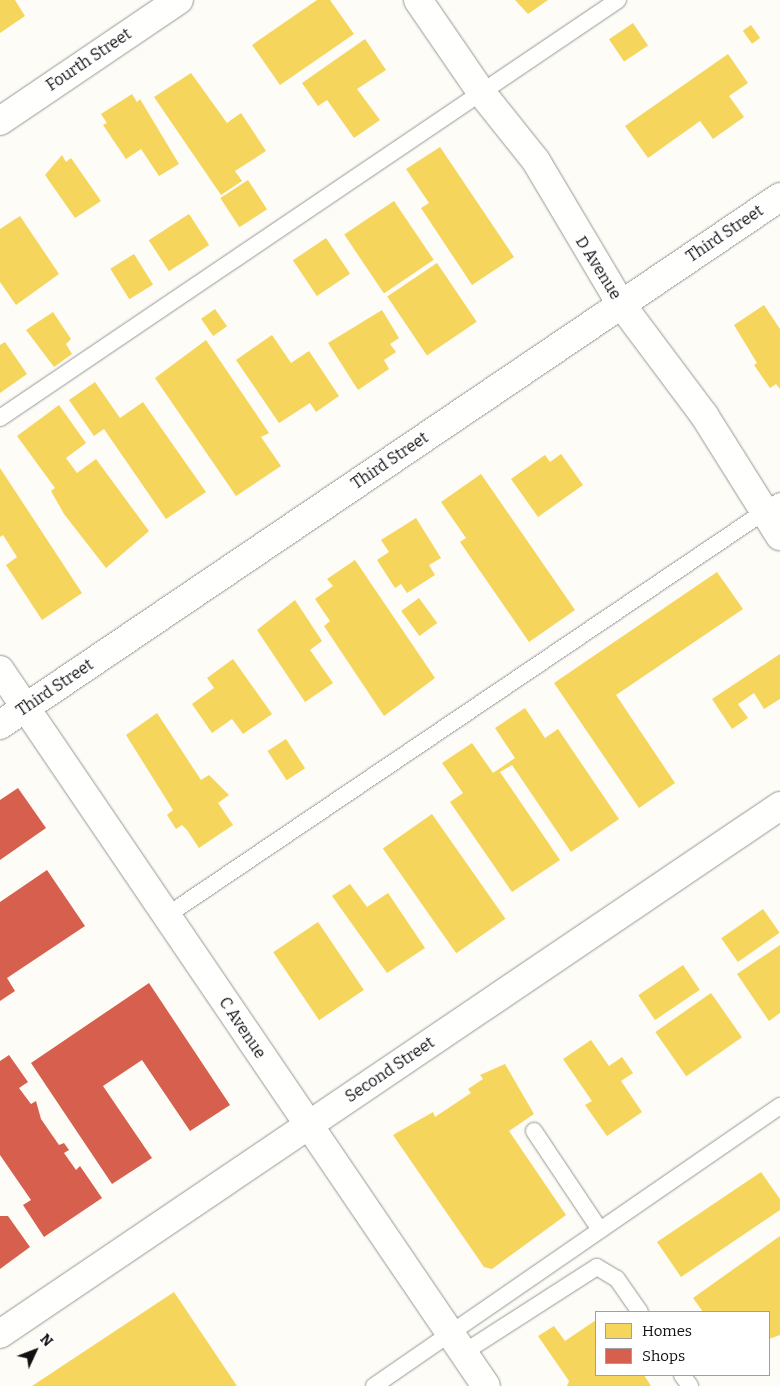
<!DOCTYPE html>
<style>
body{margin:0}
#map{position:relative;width:780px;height:1386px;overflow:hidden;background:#fdfcf7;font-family:Bitter,serif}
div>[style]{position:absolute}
.homes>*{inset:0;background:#f6d55c;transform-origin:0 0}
.shops>*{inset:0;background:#d6604d}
.roads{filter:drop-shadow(0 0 1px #979795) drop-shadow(0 0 1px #979795)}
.lane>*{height:16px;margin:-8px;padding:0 8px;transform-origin:8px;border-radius:8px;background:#fffffe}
.street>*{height:28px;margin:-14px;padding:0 14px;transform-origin:14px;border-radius:14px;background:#fffffe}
span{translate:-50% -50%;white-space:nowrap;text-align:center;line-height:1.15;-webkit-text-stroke:5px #fff;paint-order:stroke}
.street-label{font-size:16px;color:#111}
.legend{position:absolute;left:595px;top:1311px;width:175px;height:65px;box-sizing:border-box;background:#fff;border:1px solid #a0a0a0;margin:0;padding:6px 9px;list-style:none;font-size:15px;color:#111}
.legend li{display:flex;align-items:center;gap:10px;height:25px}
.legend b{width:25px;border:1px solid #a0a0a0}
.north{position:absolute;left:10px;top:1326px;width:50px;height:50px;-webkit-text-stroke:4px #fff;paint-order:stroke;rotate:47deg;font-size:14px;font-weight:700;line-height:20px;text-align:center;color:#111}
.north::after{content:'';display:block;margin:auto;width:18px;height:22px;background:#111;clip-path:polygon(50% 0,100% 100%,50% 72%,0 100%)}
</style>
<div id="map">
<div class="homes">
<i style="clip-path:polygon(0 0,15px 0,25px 16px,0 33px)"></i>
<i style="clip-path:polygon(317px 0,330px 0,354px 34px,280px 85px,252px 45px)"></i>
<i style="clip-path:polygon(515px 0,548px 0,528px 14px)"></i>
<i style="left:633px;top:23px;width:27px;height:29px;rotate:56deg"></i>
<i style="left:751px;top:25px;width:16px;height:10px;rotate:55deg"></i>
<i style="clip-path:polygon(365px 39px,386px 70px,357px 89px,380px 120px,354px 138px,327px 100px,318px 106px,302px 83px)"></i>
<i style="clip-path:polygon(728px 54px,748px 83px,729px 96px,744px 117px,713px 139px,700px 121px,648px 158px,625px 126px)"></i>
<i style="clip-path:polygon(191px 73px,227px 123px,241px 113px,266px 151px,235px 171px,242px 181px,221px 195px,154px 97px)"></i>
<i style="clip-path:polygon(132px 94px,137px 102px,140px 99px,179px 164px,159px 176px,141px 149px,126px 159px,103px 125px,107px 123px,101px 114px)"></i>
<i style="clip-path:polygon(440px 147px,514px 257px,472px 285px,421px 208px,429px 203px,406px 169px)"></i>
<i style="clip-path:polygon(62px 155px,66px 162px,71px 158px,101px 201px,75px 218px,45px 175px)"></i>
<i style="left:248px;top:180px;width:35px;height:33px;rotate:57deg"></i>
<i style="left:394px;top:201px;width:71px;height:60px;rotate:56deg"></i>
<i style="left:189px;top:214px;width:37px;height:48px;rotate:57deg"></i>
<i style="clip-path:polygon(20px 216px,59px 274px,16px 305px,0 282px,0 229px)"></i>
<i style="left:326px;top:238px;width:43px;height:40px;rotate:56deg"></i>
<i style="left:134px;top:254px;width:36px;height:28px;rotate:58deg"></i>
<i style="left:437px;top:263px;width:71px;height:60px;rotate:56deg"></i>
<i style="clip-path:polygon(764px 305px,780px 329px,780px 389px,776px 384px,770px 388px,754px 365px,757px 363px,734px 325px)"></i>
<i style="left:215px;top:309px;width:21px;height:17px;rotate:55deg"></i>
<i style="clip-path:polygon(382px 310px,399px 338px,390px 344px,396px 352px,384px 360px,389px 369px,358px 390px,328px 343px)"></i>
<i style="clip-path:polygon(53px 312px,71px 339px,66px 344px,72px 354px,54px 367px,26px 330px)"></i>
<i style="clip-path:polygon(272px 335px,291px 363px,309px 351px,339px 396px,316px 412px,310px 403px,279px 423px,236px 360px)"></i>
<i style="clip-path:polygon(206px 340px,269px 433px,261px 437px,281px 466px,236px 496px,155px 378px)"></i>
<i style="clip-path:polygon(5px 342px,27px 374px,0 393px,0 345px)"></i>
<i style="clip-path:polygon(95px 382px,120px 418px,143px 402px,206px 492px,166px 519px,104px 429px,94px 436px,69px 400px)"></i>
<i style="clip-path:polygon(59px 405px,86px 443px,66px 458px,77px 473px,96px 459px,149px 531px,106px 568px,64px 514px,51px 491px,55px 488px,17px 436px)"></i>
<i style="clip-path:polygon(561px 454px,583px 485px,538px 517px,511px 479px,545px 455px,550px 462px)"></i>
<i style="clip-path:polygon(0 468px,82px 593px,42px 620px,6px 565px,17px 557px,3px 535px,0 537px)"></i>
<i style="clip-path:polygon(481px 474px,575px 610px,529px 642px,460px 542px,466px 538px,441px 502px)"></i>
<i style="clip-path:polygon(416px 518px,441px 558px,429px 565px,435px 575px,407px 593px,401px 584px,395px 588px,377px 560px,389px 552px,381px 540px)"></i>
<i style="clip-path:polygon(355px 560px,435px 678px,384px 716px,324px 626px,330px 621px,315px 599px,333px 586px,327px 579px)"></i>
<i style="clip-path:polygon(717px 572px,743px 609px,616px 695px,675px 783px,639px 808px,554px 683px)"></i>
<i style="left:419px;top:598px;width:31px;height:22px;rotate:54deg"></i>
<i style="clip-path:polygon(295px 600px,322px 641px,310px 650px,333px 683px,305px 702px,257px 630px)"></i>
<i style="clip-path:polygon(780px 654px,780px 699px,764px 709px,754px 693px,738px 704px,748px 718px,732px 729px,712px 699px)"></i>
<i style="clip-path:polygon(233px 659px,272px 714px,243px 734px,232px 719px,212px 733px,192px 704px,214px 688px,207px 678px)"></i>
<i style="clip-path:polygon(525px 708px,545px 738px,558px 729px,619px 819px,571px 852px,512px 765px,500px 772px,560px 860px,512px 892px,450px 802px,463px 793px,442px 763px,472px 743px,493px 773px,515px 758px,495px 728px)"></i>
<i style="clip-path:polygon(157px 713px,201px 780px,209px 775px,229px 795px,218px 803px,233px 825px,199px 848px,187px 830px,182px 825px,176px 829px,167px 815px,173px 810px,126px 735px)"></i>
<i style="left:286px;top:739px;width:35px;height:22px;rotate:57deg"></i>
<i style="left:432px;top:814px;width:128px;height:60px;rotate:55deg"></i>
<i style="clip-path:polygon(350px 884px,367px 907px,388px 893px,425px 948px,387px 973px,332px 896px)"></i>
<i style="left:763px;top:909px;width:29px;height:51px;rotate:55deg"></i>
<i style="left:318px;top:922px;width:82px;height:54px;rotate:56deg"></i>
<i style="clip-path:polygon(780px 945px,780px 1013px,769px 1021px,737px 974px)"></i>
<i style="left:683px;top:965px;width:30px;height:54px;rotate:56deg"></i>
<i style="left:711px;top:993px;width:54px;height:68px;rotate:55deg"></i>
<i style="clip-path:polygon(591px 1040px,609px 1066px,622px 1057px,633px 1073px,621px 1081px,642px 1112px,607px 1136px,585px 1105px,592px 1101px,563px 1059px)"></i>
<i style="clip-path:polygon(505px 1064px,534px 1114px,509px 1131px,566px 1215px,492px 1269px,484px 1267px,393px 1135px,433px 1112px,435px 1117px,471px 1093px,468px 1089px,483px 1079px,480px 1075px)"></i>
<i style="clip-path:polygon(761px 1172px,780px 1199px,780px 1210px,681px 1277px,657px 1242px)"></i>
<i style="clip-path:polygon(780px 1236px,780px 1335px,769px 1339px,769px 1312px,703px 1312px,693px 1298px)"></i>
<i style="clip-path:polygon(174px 1292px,237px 1386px,32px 1386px)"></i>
<i style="clip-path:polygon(596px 1320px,596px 1375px,644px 1375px,651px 1386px,567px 1386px,569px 1381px,538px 1336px,554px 1326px,565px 1341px)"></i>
</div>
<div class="shops">
<i style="clip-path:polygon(18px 788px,46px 828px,0 860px,0 800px)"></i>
<i style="clip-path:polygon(47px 870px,85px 926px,7px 978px,15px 991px,0 1001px,0 902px)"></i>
<i style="clip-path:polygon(149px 983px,230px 1105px,190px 1131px,142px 1060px,103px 1086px,152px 1158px,112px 1184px,31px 1063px)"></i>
<i style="clip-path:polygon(9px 1055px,28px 1082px,19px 1088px,31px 1104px,36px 1101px,41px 1119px,59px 1145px,64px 1143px,69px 1150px,64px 1153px,76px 1170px,80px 1166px,102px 1198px,44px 1237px,23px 1205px,31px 1200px,0 1155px,0 1061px)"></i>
<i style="clip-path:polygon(0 1216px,8px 1216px,30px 1247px,0 1269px)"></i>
</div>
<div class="roads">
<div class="lane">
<i style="left:0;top:418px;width:746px;rotate:-34.07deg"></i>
<i style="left:166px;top:916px;width:741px;rotate:-34.05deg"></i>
<i style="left:534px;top:1131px;width:119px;rotate:56.3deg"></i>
<i style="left:463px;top:1353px;width:159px;rotate:-32.7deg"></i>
<i style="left:597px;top:1267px;width:23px;rotate:31deg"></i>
<i style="left:617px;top:1279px;width:40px;rotate:55.1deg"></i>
<i style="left:682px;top:1375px;width:14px;rotate:54deg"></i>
<i style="left:374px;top:1386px;width:493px;rotate:-34.6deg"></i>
</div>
<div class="street">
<i style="left:418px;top:0;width:112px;rotate:55.6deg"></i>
<i style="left:481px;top:92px;width:88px;rotate:51.4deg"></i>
<i style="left:536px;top:161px;width:166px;rotate:59.3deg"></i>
<i style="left:621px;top:304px;width:139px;rotate:53.2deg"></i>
<i style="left:704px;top:415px;width:143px;rotate:57.9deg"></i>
<i style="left:0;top:121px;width:216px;rotate:-34.1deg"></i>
<i style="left:0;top:670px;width:865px;rotate:55.83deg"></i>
<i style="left:0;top:725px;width:942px;rotate:-34.09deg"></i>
<i style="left:0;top:1334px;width:942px;rotate:-34.09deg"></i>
</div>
</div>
<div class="street-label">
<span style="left:89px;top:60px;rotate:-34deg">Fourth Street</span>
<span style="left:725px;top:234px;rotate:-34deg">Third Street</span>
<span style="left:598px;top:268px;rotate:58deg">D Avenue</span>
<span style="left:390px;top:461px;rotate:-34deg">Third Street</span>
<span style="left:55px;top:688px;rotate:-34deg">Third Street</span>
<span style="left:242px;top:1028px;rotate:56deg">C Avenue</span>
<span style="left:390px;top:1070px;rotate:-34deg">Second Street</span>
</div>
<ul class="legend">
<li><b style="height:14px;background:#f6d55c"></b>Homes</li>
<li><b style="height:14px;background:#d6604d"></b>Shops</li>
</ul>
<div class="north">N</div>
</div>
